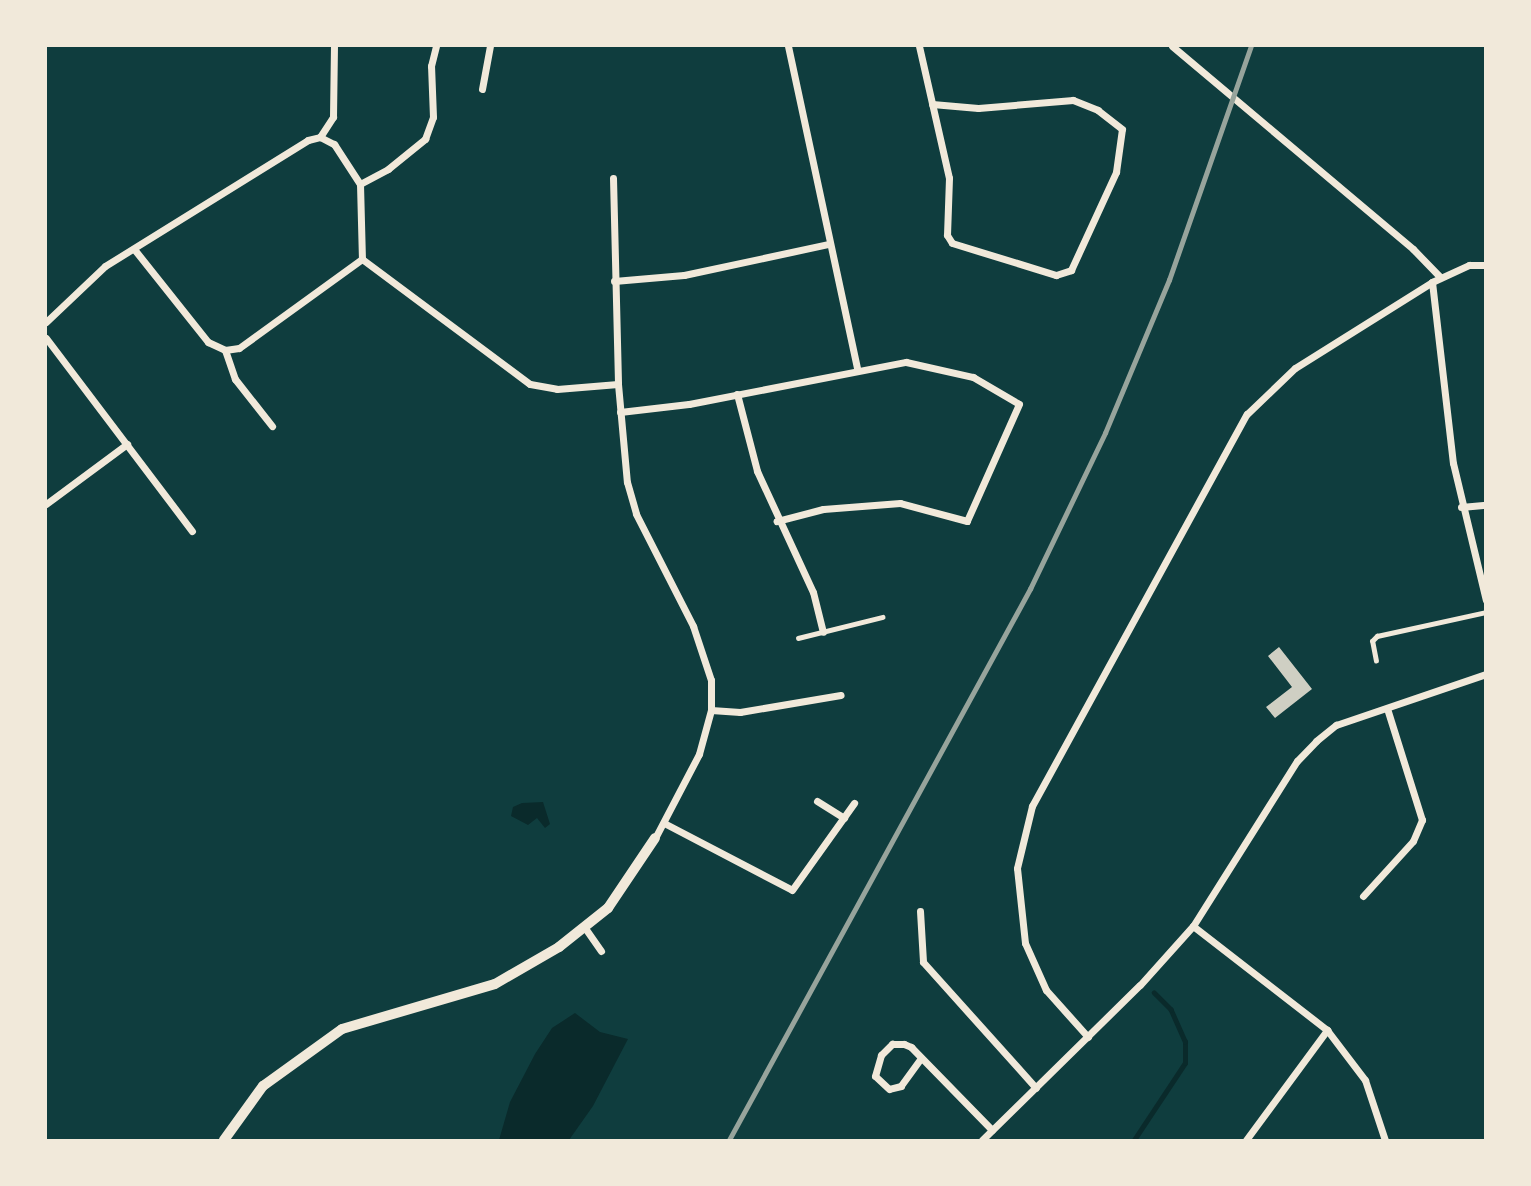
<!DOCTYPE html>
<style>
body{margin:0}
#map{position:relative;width:1531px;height:1186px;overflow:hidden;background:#0f3d3e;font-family:"Titillium Web",sans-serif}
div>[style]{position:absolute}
.water>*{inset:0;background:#0a2a2b}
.stream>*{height:4.5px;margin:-2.25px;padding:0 2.25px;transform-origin:2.25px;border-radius:2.25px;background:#0a2a2b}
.building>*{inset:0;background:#cfcfc3}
.service>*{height:4.5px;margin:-2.25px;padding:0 2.25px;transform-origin:2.25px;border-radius:2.25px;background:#f1e9da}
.minor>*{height:7px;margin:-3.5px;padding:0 3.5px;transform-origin:3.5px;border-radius:3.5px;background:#f1e9da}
.tertiary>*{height:10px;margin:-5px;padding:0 5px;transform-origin:5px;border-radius:5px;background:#f1e9da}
.rail>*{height:4.5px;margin:-2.25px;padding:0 2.25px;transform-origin:2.25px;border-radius:2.25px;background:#97a49c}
span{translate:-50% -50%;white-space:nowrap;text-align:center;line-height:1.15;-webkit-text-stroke:5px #f1e9da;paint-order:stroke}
.frame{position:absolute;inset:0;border:47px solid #f1e9da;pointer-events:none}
</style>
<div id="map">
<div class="water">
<i style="clip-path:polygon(543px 802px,550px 824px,545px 828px,537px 818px,528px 825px,511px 816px,513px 807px,522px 803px)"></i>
<i style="clip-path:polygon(575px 1013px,600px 1032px,628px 1039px,593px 1106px,569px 1140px,499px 1140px,510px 1102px,535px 1054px,552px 1028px)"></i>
</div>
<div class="stream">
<i style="left:1134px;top:1140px;width:92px;rotate:-56.5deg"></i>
<i style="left:1185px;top:1063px;width:21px;rotate:-90deg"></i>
<i style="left:1185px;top:1042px;width:35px;rotate:-114deg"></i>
<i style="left:1171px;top:1010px;width:24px;rotate:-135deg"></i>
</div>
<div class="building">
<i style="clip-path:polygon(1279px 647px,1312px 689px,1275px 718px,1266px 707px,1292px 687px,1268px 656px)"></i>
</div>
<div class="service">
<i style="left:798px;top:638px;width:87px;rotate:-14deg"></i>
<i style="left:1376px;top:661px;width:20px;rotate:-101deg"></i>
<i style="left:1372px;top:641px;width:7px;rotate:-45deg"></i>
<i style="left:1377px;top:636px;width:112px;rotate:-12.4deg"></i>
</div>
<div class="minor">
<i style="left:788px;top:46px;width:330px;rotate:77.9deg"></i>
<i style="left:919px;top:46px;width:135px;rotate:77.2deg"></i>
<i style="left:949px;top:178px;width:57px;rotate:92deg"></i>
<i style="left:947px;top:235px;width:9px;rotate:58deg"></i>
<i style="left:952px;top:243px;width:109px;rotate:17.1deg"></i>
<i style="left:1056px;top:275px;width:16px;rotate:-18deg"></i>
<i style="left:1071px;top:270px;width:108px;rotate:-65.3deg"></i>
<i style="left:1116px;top:172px;width:43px;rotate:-82.1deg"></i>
<i style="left:1122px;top:129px;width:31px;rotate:-142deg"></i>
<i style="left:1098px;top:110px;width:27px;rotate:-158deg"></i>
<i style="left:1073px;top:100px;width:95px;rotate:175.2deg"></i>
<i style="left:978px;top:108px;width:46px;rotate:-175deg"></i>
<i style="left:1172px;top:46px;width:315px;rotate:40.1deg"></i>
<i style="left:1413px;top:249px;width:39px;rotate:46deg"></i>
<i style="left:482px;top:89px;width:44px;rotate:-79.5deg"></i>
<i style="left:320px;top:137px;width:24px;rotate:-57deg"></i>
<i style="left:333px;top:117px;width:71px;rotate:-89.2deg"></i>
<i style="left:613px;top:178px;width:206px;rotate:88.6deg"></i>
<i style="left:618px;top:384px;width:98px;rotate:84.8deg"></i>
<i style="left:627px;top:482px;width:33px;rotate:74deg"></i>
<i style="left:636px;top:514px;width:126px;rotate:63deg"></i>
<i style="left:693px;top:626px;width:57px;rotate:71.6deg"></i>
<i style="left:711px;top:680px;width:30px;rotate:90deg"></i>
<i style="left:711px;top:710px;width:46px;rotate:105.3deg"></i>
<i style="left:699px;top:754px;width:95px;rotate:117.6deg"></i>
<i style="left:360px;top:184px;width:32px;rotate:-28deg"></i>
<i style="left:388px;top:169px;width:48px;rotate:-39deg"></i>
<i style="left:425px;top:139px;width:23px;rotate:-70deg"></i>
<i style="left:433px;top:117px;width:51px;rotate:-92.2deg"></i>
<i style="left:431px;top:66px;width:21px;rotate:-76deg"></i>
<i style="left:134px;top:249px;width:119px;rotate:51.5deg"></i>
<i style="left:208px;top:342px;width:19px;rotate:25deg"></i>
<i style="left:225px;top:350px;width:14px;rotate:-8deg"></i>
<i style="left:239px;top:348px;width:152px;rotate:-35.9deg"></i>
<i style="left:362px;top:259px;width:209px;rotate:36.7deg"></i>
<i style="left:530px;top:384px;width:27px;rotate:10deg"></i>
<i style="left:557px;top:389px;width:61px;rotate:-4.7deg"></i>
<i style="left:614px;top:281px;width:70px;rotate:-4.9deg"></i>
<i style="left:684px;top:275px;width:147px;rotate:-12.1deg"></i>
<i style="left:1432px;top:282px;width:182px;rotate:83.4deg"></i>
<i style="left:1453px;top:463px;width:141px;rotate:76.5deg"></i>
<i style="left:46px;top:322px;width:81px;rotate:-43.5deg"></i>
<i style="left:105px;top:266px;width:239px;rotate:-31.8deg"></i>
<i style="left:308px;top:140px;width:12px;rotate:-14deg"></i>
<i style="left:320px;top:137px;width:16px;rotate:27deg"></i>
<i style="left:334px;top:144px;width:48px;rotate:57deg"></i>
<i style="left:360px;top:184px;width:75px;rotate:88.5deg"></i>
<i style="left:46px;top:338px;width:242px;rotate:52.9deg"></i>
<i style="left:225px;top:350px;width:31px;rotate:71deg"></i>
<i style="left:235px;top:379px;width:60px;rotate:51.8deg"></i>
<i style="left:737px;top:394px;width:80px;rotate:75.4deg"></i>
<i style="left:757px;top:471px;width:133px;rotate:65.2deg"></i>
<i style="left:813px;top:592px;width:41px;rotate:76deg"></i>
<i style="left:620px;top:412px;width:69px;rotate:-6.6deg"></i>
<i style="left:689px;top:404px;width:221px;rotate:-11deg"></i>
<i style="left:906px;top:362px;width:69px;rotate:12.6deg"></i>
<i style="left:973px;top:377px;width:53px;rotate:30.4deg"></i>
<i style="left:1019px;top:404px;width:128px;rotate:114deg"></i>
<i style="left:967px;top:521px;width:69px;rotate:-165deg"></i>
<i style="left:900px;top:503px;width:77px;rotate:175.5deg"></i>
<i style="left:823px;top:509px;width:48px;rotate:165.4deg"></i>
<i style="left:46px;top:504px;width:101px;rotate:-36.5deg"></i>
<i style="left:1461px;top:507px;width:25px;rotate:-5deg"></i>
<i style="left:711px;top:710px;width:29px;rotate:4deg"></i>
<i style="left:740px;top:712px;width:102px;rotate:-9.6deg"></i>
<i style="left:817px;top:801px;width:32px;rotate:32deg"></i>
<i style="left:664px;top:823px;width:144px;rotate:27.6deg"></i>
<i style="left:792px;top:890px;width:107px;rotate:-54.5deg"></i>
<i style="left:1363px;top:896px;width:74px;rotate:-47.7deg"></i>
<i style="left:1413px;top:841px;width:23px;rotate:-67deg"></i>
<i style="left:1422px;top:820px;width:117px;rotate:-107.4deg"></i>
<i style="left:920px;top:911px;width:51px;rotate:86.6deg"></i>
<i style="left:923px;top:962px;width:169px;rotate:48.1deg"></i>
<i style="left:1193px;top:926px;width:170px;rotate:37.8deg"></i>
<i style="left:1327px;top:1030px;width:63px;rotate:52.8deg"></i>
<i style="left:1365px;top:1080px;width:63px;rotate:71.6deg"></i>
<i style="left:585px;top:928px;width:28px;rotate:55deg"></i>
<i style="left:1088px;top:1037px;width:63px;rotate:-131.8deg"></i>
<i style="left:1046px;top:990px;width:51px;rotate:-114.1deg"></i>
<i style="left:1025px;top:943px;width:75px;rotate:-96.1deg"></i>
<i style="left:1017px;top:868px;width:64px;rotate:-76.4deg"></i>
<i style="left:1032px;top:806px;width:447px;rotate:-61.3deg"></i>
<i style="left:1247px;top:414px;width:66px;rotate:-43.8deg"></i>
<i style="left:1295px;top:368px;width:162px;rotate:-32.1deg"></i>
<i style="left:1432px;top:282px;width:41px;rotate:-24.7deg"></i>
<i style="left:1469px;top:265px;width:17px"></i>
<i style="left:921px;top:1058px;width:34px;rotate:126deg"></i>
<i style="left:901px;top:1086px;width:12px;rotate:166deg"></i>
<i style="left:889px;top:1089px;width:19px;rotate:-137deg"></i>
<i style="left:875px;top:1076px;width:22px;rotate:-74deg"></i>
<i style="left:881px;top:1055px;width:16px;rotate:-45deg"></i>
<i style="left:892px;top:1044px;width:12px"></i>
<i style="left:904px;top:1044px;width:8px;rotate:23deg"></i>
<i style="left:911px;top:1047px;width:116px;rotate:45.7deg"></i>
<i style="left:982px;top:1140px;width:221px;rotate:-44.5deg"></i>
<i style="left:1140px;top:985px;width:79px;rotate:-48.1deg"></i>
<i style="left:1193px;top:926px;width:195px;rotate:-57.8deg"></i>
<i style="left:1297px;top:761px;width:28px;rotate:-46deg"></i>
<i style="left:1316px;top:741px;width:26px;rotate:-39deg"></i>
<i style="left:1336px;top:725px;width:158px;rotate:-18.8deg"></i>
<i style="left:1246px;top:1140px;width:137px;rotate:-53.6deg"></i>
</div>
<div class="tertiary">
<i style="left:224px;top:1140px;width:67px;rotate:-54.2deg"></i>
<i style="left:263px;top:1086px;width:97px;rotate:-35.8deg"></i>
<i style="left:342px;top:1029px;width:159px;rotate:-16.4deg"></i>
<i style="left:495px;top:984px;width:74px;rotate:-30deg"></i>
<i style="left:559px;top:947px;width:63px;rotate:-38.5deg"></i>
<i style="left:608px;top:908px;width:84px;rotate:-56.1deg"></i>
</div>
<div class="rail">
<i style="left:729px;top:1140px;width:628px;rotate:-61.35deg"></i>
<i style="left:1030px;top:589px;width:173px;rotate:-64.3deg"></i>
<i style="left:1105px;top:433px;width:166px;rotate:-67.3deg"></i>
<i style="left:1169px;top:280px;width:248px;rotate:-70.7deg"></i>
</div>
<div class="frame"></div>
</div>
